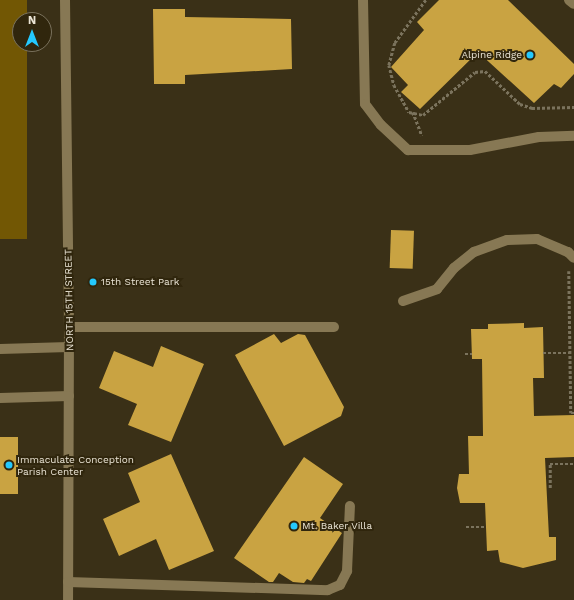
<!DOCTYPE html>
<style>
body{margin:0}
#map{position:relative;width:574px;height:600px;overflow:hidden;background:#3a3017;font-family:"Work Sans",sans-serif}
div>[style]{position:absolute}
.green>*{inset:0;background:#725704}
.building>*{inset:0;background:#c9a342;transform-origin:0 0}
.path>*{height:2.5px;margin-top:-1.25px;transform-origin:0;background:repeating-linear-gradient(90deg,#7b735d 0 3px,transparent 0 5px)}
.minor>*{height:10px;margin:-5px;padding:0 5px;transform-origin:5px;border-radius:5px;background:#877854}
.dots>*{width:11px;height:11px;translate:-50% -50%;box-sizing:border-box;border:2px solid #30260d;border-radius:50%}
span{translate:-50% -50%;white-space:nowrap;text-align:center;line-height:1.15;-webkit-text-stroke:4px #30260d;paint-order:stroke}
.poi-label{font-size:10px;color:#eae4d5}
.right{translate:-100% -50%;text-align:right}
.left{translate:0 -50%;text-align:left}
.street-label{font-size:10px;color:#eae4d5}
.north{position:absolute;left:12px;top:12px;width:40px;height:40px;box-sizing:border-box;background:#30260d;border:1px solid #7a725d;border-radius:50%;rotate:0deg;font-size:11px;font-weight:700;line-height:16px;text-align:center;color:#eae4d5}
.north::after{content:'';display:block;margin:auto;width:14px;height:18px;background:#24c9fe;clip-path:polygon(50% 0,100% 100%,50% 72%,0 100%)}
</style>
<div id="map">
<div class="green">
<i style="clip-path:polygon(0 0,27px 0,27px 20px,20px 20px,20px 44px,27px 44px,27px 239px,0 239px)"></i>
</div>
<div class="building">
<i style="clip-path:polygon(439px 0,508px 0,574px 64px,574px 74px,561px 88px,554px 84px,534px 103px,478px 52px,420px 109px,401px 92px,408px 85px,391px 67px,424px 30px,417px 22px)"></i>
<i style="clip-path:polygon(153px 9px,185px 9px,185px 17px,291px 19px,292px 69px,185px 75px,185px 84px,154px 84px)"></i>
<i style="left:391px;top:230px;width:23px;height:38px;rotate:2deg"></i>
<i style="clip-path:polygon(524px 323px,524px 328px,543px 327px,544px 378px,533px 378px,534px 416px,574px 415px,574px 457px,545px 458px,549px 537px,556px 537px,556px 560px,523px 568px,500px 562px,498px 550px,487px 551px,485px 503px,460px 503px,457px 488px,459px 474px,469px 474px,468px 436px,483px 436px,482px 359px,472px 359px,471px 329px,488px 329px,488px 324px)"></i>
<i style="clip-path:polygon(274px 334px,281px 343px,298px 334px,305px 335px,344px 407px,341px 416px,284px 446px,235px 355px)"></i>
<i style="clip-path:polygon(161px 346px,204px 364px,171px 442px,128px 425px,137px 404px,99px 388px,114px 351px,153px 367px)"></i>
<i style="left:0;top:437px;width:18px;height:57px"></i>
<i style="clip-path:polygon(171px 454px,214px 551px,169px 570px,156px 539px,119px 556px,103px 519px,140px 502px,128px 473px)"></i>
<i style="clip-path:polygon(304px 457px,343px 484px,320px 518px,342px 533px,311px 581px,307px 579px,304px 583px,293px 582px,279px 573px,273px 582px,269px 582px,234px 558px)"></i>
</div>
<div class="path">
<i style="left:426px;top:0;width:53px;rotate:125.8deg"></i>
<i style="left:395px;top:43px;width:23px;rotate:105deg"></i>
<i style="left:389px;top:65px;width:21px;rotate:76deg"></i>
<i style="left:394px;top:85px;width:31px;rotate:61deg"></i>
<i style="left:409px;top:112px;width:14px;rotate:12deg"></i>
<i style="left:423px;top:115px;width:67px;rotate:-39.6deg"></i>
<i style="left:475px;top:72px;width:10px;rotate:-6deg"></i>
<i style="left:485px;top:71px;width:48px;rotate:43.3deg"></i>
<i style="left:520px;top:104px;width:13px;rotate:18deg"></i>
<i style="left:532px;top:108px;width:42px;rotate:-1.4deg"></i>
<i style="left:413px;top:112px;width:25px;rotate:69deg"></i>
<i style="left:569px;top:271px;width:142px;rotate:89.2deg"></i>
<i style="left:571px;top:413px;width:3px"></i>
<i style="left:543px;top:353px;width:27px"></i>
<i style="left:465px;top:354px;width:7px"></i>
<i style="left:550px;top:488px;width:24px;rotate:-90deg"></i>
<i style="left:550px;top:464px;width:24px"></i>
<i style="left:466px;top:527px;width:20px"></i>
</div>
<div class="minor">
<i style="left:65px;top:0;width:327px;rotate:89.3deg"></i>
<i style="left:69px;top:327px;width:273px;rotate:90.2deg"></i>
<i style="left:363px;top:0;width:104px;rotate:88.9deg"></i>
<i style="left:365px;top:104px;width:26px;rotate:53deg"></i>
<i style="left:381px;top:125px;width:37px;rotate:43deg"></i>
<i style="left:408px;top:150px;width:62px"></i>
<i style="left:470px;top:150px;width:70px;rotate:-10.7deg"></i>
<i style="left:539px;top:137px;width:35px;rotate:-2deg"></i>
<i style="left:569px;top:0;width:6px;rotate:39deg"></i>
<i style="left:403px;top:301px;width:36px;rotate:-19deg"></i>
<i style="left:437px;top:289px;width:27px;rotate:-51deg"></i>
<i style="left:454px;top:268px;width:26px;rotate:-39deg"></i>
<i style="left:474px;top:252px;width:35px;rotate:-20deg"></i>
<i style="left:507px;top:240px;width:30px;rotate:-2deg"></i>
<i style="left:537px;top:239px;width:34px;rotate:23deg"></i>
<i style="left:568px;top:252px;width:8px;rotate:45deg"></i>
<i style="left:69px;top:327px;width:265px"></i>
<i style="left:0;top:349px;width:69px;rotate:-1.7deg"></i>
<i style="left:0;top:398px;width:69px;rotate:-1.7deg"></i>
<i style="left:68px;top:582px;width:260px;rotate:1.8deg"></i>
<i style="left:328px;top:590px;width:13px;rotate:-23deg"></i>
<i style="left:340px;top:585px;width:16px;rotate:-63deg"></i>
<i style="left:347px;top:571px;width:65px;rotate:-87.4deg"></i>
</div>
<div class="dots">
<i style="left:530px;top:55px;background:#24c9fe"></i>
<i style="left:93px;top:282px;background:#24c9fe"></i>
<i style="left:9px;top:465px;background:#24c9fe"></i>
<i style="left:294px;top:526px;background:#24c9fe"></i>
</div>
<div class="poi-label">
<span class="right" style="left:522px;top:55px">Alpine Ridge</span>
<span class="left" style="left:101px;top:282px">15th Street Park</span>
<span class="left" style="left:17px;top:465px">Immaculate Conception<br>Parish Center</span>
<span class="left" style="left:302px;top:526px">Mt. Baker Villa</span>
</div>
<div class="street-label">
<span style="left:69px;top:300px;rotate:-91deg">NORTH 15TH STREET</span>
</div>
<div class="north">N</div>
</div>
